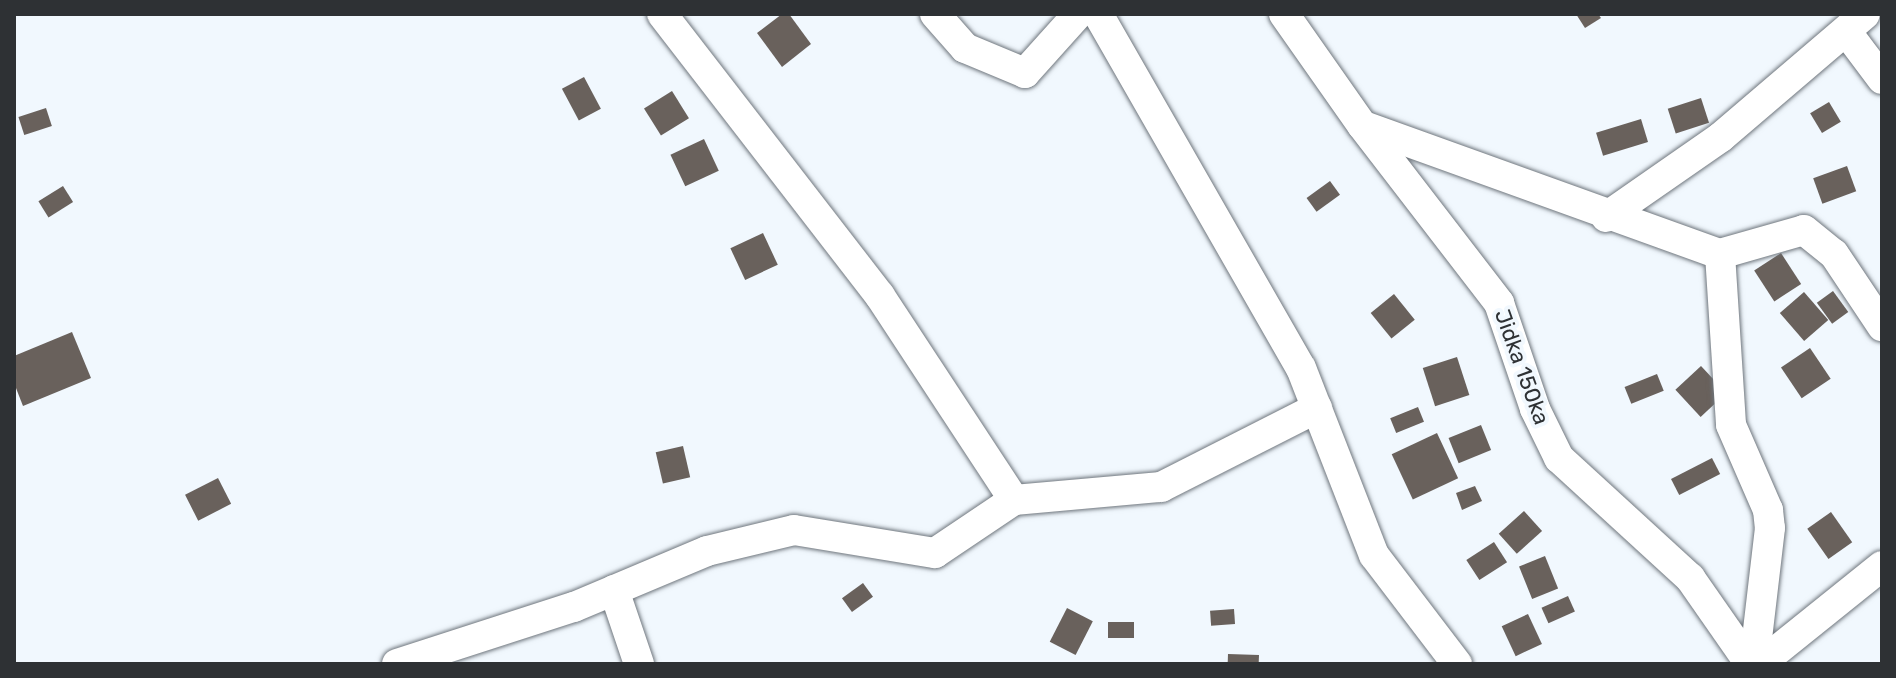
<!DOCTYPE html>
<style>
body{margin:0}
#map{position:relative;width:1896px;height:678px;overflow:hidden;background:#f1f8fe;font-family:Rubik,sans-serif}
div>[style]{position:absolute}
.building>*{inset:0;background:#69615c;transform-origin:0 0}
.roads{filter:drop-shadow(0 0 2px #6f767d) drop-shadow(0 0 2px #6f767d)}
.street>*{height:30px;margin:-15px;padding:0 15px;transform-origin:15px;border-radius:15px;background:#fff}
span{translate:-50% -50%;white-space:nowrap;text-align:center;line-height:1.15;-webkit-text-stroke:8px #f1f8fe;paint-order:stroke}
.street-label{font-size:22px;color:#2e3134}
.frame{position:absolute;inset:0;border:16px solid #2e3134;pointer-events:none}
</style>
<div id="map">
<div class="building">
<i style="clip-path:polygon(782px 14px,789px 14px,811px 44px,782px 67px,757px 33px)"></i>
<i style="clip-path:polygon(1576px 14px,1598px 14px,1601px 18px,1585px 28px)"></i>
<i style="left:584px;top:77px;width:36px;height:25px;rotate:62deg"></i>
<i style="left:672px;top:91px;width:32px;height:33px;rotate:58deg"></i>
<i style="left:1701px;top:98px;width:26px;height:35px;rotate:72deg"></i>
<i style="left:1829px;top:102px;width:23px;height:22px;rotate:59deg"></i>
<i style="left:46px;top:108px;width:19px;height:29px;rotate:72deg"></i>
<i style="left:1641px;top:119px;width:24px;height:47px;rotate:73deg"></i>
<i style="left:704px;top:139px;width:35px;height:37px;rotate:65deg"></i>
<i style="left:1847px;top:166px;width:27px;height:36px;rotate:70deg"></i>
<i style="left:1330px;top:181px;width:17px;height:29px;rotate:54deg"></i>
<i style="left:63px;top:186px;width:19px;height:29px;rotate:58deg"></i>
<i style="left:763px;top:233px;width:35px;height:36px;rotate:65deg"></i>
<i style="left:1781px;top:253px;width:37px;height:32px;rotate:57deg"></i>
<i style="left:1833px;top:291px;width:26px;height:20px;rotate:54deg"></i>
<i style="left:1804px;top:292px;width:37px;height:32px;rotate:49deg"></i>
<i style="left:1394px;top:294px;width:33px;height:30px;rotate:51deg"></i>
<i style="clip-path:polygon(72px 332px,91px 378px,23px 406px,14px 383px,14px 356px)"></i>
<i style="left:1810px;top:348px;width:37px;height:35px;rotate:56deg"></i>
<i style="left:1457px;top:357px;width:40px;height:36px;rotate:72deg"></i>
<i style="left:1701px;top:366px;width:37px;height:35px;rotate:47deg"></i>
<i style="left:1657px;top:374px;width:18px;height:35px;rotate:68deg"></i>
<i style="left:1418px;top:407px;width:16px;height:30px;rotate:68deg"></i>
<i style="left:1481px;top:425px;width:27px;height:35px;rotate:68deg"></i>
<i style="left:1437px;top:433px;width:50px;height:50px;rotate:65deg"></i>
<i style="left:683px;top:446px;width:32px;height:28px;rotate:77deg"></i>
<i style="left:1712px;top:458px;width:18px;height:46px;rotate:63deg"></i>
<i style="left:218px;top:478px;width:29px;height:37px;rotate:63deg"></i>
<i style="clip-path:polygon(1475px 486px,1482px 501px,1462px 510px,1456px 493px)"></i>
<i style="left:1524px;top:511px;width:27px;height:34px;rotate:48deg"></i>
<i style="left:1831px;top:512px;width:37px;height:29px;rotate:55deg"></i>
<i style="left:1494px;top:542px;width:24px;height:33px;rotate:57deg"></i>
<i style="left:1545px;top:556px;width:35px;height:28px;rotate:68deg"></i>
<i style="left:863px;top:583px;width:17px;height:26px;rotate:54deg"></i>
<i style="left:1568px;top:596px;width:17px;height:29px;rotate:66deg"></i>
<i style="left:1067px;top:608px;width:29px;height:38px;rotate:27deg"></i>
<i style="left:1234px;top:609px;width:15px;height:24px;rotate:86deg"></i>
<i style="left:1528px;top:614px;width:33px;height:29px;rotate:65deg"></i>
<i style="left:1108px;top:622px;width:26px;height:16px"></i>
<i style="left:1228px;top:654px;width:31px;height:10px;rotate:2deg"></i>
</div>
<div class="roads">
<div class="street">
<i style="left:662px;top:14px;width:356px;rotate:52.3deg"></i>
<i style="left:880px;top:296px;width:244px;rotate:56.7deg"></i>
<i style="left:935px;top:14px;width:45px;rotate:48.6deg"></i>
<i style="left:965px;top:48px;width:65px;rotate:22.6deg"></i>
<i style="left:1025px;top:73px;width:79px;rotate:-48.1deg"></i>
<i style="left:1098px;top:14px;width:408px;rotate:60.2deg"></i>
<i style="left:1301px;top:368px;width:201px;rotate:68.7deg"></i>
<i style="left:1374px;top:555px;width:137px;rotate:52.7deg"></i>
<i style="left:1284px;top:14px;width:136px;rotate:54.9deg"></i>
<i style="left:1362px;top:125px;width:225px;rotate:52.4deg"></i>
<i style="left:1499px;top:303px;width:112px;rotate:71.2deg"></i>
<i style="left:1535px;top:409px;width:55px;rotate:63.9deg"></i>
<i style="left:1559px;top:458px;width:178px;rotate:42.5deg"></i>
<i style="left:1690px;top:578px;width:105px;rotate:55.1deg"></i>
<i style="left:1846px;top:31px;width:60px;rotate:53.1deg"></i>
<i style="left:1364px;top:126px;width:378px;rotate:19.8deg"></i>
<i style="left:1720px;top:254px;width:171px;rotate:86.3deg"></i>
<i style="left:1731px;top:425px;width:93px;rotate:66.5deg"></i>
<i style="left:1768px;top:510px;width:18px;rotate:84deg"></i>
<i style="left:1770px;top:528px;width:137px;rotate:96.7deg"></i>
<i style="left:1606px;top:217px;width:140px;rotate:-34.8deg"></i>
<i style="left:1721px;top:137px;width:189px;rotate:-40.5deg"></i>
<i style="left:1720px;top:254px;width:87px;rotate:-15.9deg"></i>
<i style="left:1804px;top:230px;width:38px;rotate:39deg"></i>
<i style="left:1834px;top:254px;width:87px;rotate:56.3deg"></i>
<i style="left:614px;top:590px;width:78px;rotate:71.3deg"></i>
<i style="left:397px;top:664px;width:186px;rotate:-17.9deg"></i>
<i style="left:574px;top:607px;width:144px;rotate:-22.8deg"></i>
<i style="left:707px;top:551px;width:89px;rotate:-13.6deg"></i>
<i style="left:794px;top:530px;width:143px;rotate:9.3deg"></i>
<i style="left:935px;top:553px;width:95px;rotate:-33.9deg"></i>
<i style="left:1014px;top:500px;width:148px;rotate:-5.1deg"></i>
<i style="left:1161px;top:487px;width:175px;rotate:-26.9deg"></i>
<i style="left:1760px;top:664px;width:156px;rotate:-38.8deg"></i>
</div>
</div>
<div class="street-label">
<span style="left:1522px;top:367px;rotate:70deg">Jidka 150ka</span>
</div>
<div class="frame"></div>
</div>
